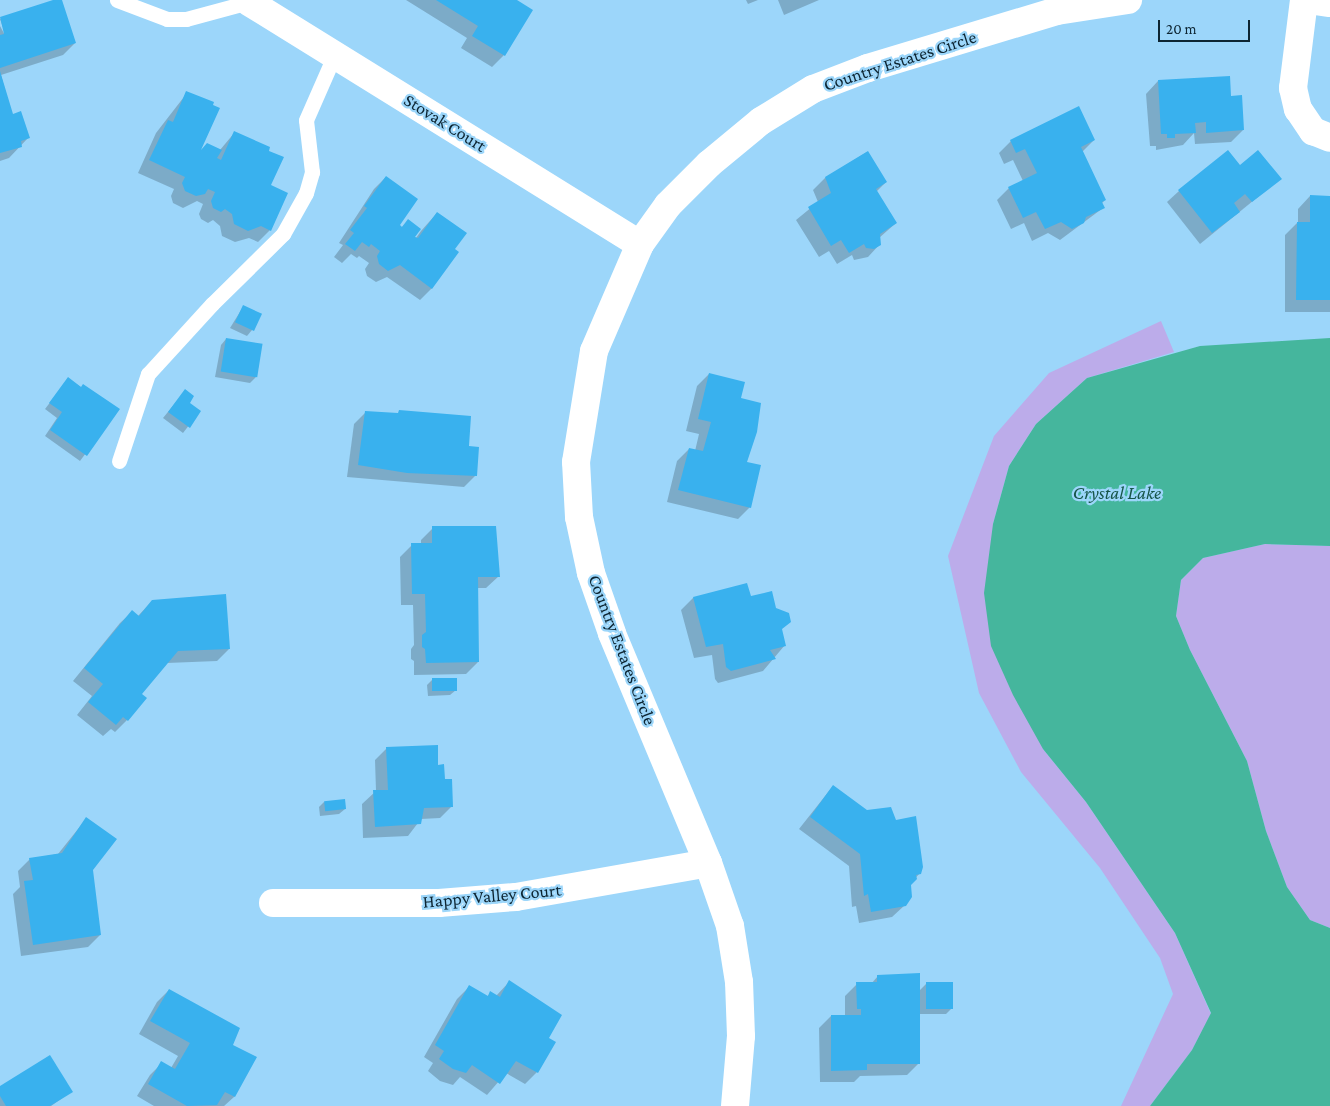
<!DOCTYPE html>
<style>
body{margin:0}
#map{position:relative;width:1330px;height:1106px;overflow:hidden;background:#9cd6fa;font-family:"Crimson Pro",serif}
div>[style]{position:absolute}
.green>*{inset:0;background:#bcacea}
.water>*{inset:0;background:#45b69d}
.shadow>*{inset:0;background:#0003}
.building>*{inset:0;background:#39b1ee;transform-origin:0 0}
.lane>*{height:15px;margin:-7.5px;padding:0 7.5px;transform-origin:7.5px;border-radius:7.5px;background:#fff}
.street>*{height:28px;margin:-14px;padding:0 14px;transform-origin:14px;border-radius:14px;background:#fff}
span{translate:-50% -50%;white-space:nowrap;text-align:center;line-height:1.15;-webkit-text-stroke:4.5px #9cd6fa;paint-order:stroke}
.street-label{font-size:18px;color:#0d2532}
.water-label{font-size:19px;color:#175548;font-style:italic}
.scale{position:absolute;left:1158px;top:20px;width:92px;height:22px;box-sizing:border-box;border:2px solid #0d2532;border-top:0;padding-left:6px;font-size:15px;line-height:18px;white-space:nowrap;color:#0d2532;-webkit-text-stroke:4px #9cd6fa;paint-order:stroke}
</style>
<div id="map">
<div class="green">
<i style="clip-path:polygon(1161px 321px,1174px 352px,1087px 378px,1036px 424px,1009px 466px,993px 524px,1043px 749px,1086px 802px,1175px 933px,1211px 1014px,1192px 1050px,1150px 1106px,1121px 1106px,1173px 994px,1160px 958px,1100px 868px,1021px 772px,979px 693px,948px 556px,994px 436px,1049px 373px)"></i>
<i style="clip-path:polygon(1265px 544px,1330px 546px,1330px 928px,1310px 920px,1287px 887px,1266px 831px,1247px 761px,1190px 650px,1176px 616px,1181px 580px,1203px 558px)"></i>
</div>
<div class="water">
<i style="clip-path:polygon(1330px 338px,1330px 546px,1265px 544px,1203px 558px,1181px 580px,1176px 616px,1190px 650px,1247px 761px,1266px 831px,1287px 887px,1310px 920px,1330px 928px,1330px 1106px,1150px 1106px,1192px 1050px,1211px 1013px,1175px 933px,1086px 802px,1043px 749px,1013px 695px,991px 646px,984px 593px,993px 524px,1009px 466px,1036px 424px,1087px 378px,1200px 346px)"></i>
</div>
<div class="shadow">
<i style="clip-path:polygon(61px 0,75px 43px,63px 55px,1px 75px,12px 116px,28px 138px,9px 158px,0 161px,0 26px,7px 39px,0 19px)"></i>
<i style="clip-path:polygon(406px 0,515px 0,504px 55px,492px 67px,461px 48px,467px 38px)"></i>
<i style="clip-path:polygon(746px 0,758px 0,748px 4px)"></i>
<i style="clip-path:polygon(778px 0,819px 0,784px 15px)"></i>
<i style="clip-path:polygon(1158px 81px,1230px 97px,1243px 130px,1231px 142px,1195px 144px,1194px 133px,1183px 145px,1156px 150px,1156px 146px,1150px 146px,1146px 94px)"></i>
<i style="clip-path:polygon(187px 93px,199px 152px,220px 150px,235px 132px,270px 186px,270px 230px,258px 242px,249px 238px,235px 242px,222px 236px,220px 226px,213px 220px,208px 223px,201px 219px,199px 214px,203px 204px,197px 201px,183px 208px,173px 203px,171px 196px,174px 189px,138px 173px,156px 133px)"></i>
<i style="clip-path:polygon(1094px 140px,1082px 152px,1105px 200px,1102px 203px,1103px 208px,1060px 240px,1048px 233px,1032px 241px,1024px 223px,1011px 229px,997px 200px,1009px 188px,1023px 181px,1013px 160px,1004px 164px,999px 153px,1011px 141px)"></i>
<i style="clip-path:polygon(867px 152px,886px 182px,876px 192px,896px 223px,879px 238px,880px 244px,868px 257px,854px 260px,852px 255px,837px 264px,829px 251px,819px 257px,796px 220px,818px 202px,813px 190px,825px 178px)"></i>
<i style="clip-path:polygon(1239px 166px,1280px 179px,1200px 244px,1167px 202px,1179px 191px)"></i>
<i style="clip-path:polygon(evenodd,386px 177px,398px 225px,401px 228px,408px 221px,421px 231px,437px 213px,453px 249px,432px 288px,420px 300px,387px 277px,376px 282px,367px 276px,365px 269px,369px 263px,359px 256px,357px 258px,351px 254px,342px 263px,334px 257px,343px 245px,339px 243px,374px 189px,386px 177px,419px 230px,421px 231px,416px 238px,414px 237px,419px 230px)"></i>
<i style="clip-path:polygon(1310px 196px,1330px 197px,1330px 312px,1285px 312px,1285px 235px,1298px 222px,1298px 209px)"></i>
<i style="clip-path:polygon(243px 307px,252px 330px,247px 336px,230px 328px)"></i>
<i style="clip-path:polygon(226px 339px,256px 377px,250px 383px,215px 377px,221px 345px)"></i>
<i style="clip-path:polygon(709px 374px,740px 399px,750px 507px,738px 519px,667px 502px,677px 461px,689px 449px,695px 451px,699px 434px,686px 431px,697px 386px)"></i>
<i style="clip-path:polygon(68px 379px,118px 410px,80px 461px,45px 436px,57px 418px,45px 409px)"></i>
<i style="clip-path:polygon(185px 391px,188px 403px,200px 411px,183px 433px,163px 418px)"></i>
<i style="clip-path:polygon(366px 412px,467px 447px,476px 475px,464px 487px,347px 477px,354px 424px)"></i>
<i style="clip-path:polygon(433px 528px,499px 576px,486px 588px,477px 588px,478px 662px,466px 674px,414px 675px,414px 661px,411px 659px,411px 649px,414px 645px,413px 605px,401px 605px,400px 557px,412px 545px,421px 544px,421px 540px)"></i>
<i style="clip-path:polygon(750px 597px,781px 629px,785px 645px,763px 671px,718px 683px,715px 679px,712px 655px,694px 658px,681px 610px,693px 598px)"></i>
<i style="clip-path:polygon(152px 601px,229px 649px,217px 661px,167px 663px,141px 694px,145px 698px,127px 720px,115px 732px,111px 729px,103px 736px,77px 715px,92px 696px,73px 681px,120px 623px,132px 612px,138px 616px)"></i>
<i style="clip-path:polygon(433px 679px,456px 690px,450px 695px,428px 696px,427px 685px)"></i>
<i style="clip-path:polygon(387px 748px,437px 766px,452px 806px,440px 818px,421px 819px,408px 836px,363px 838px,362px 804px,376px 791px,375px 760px)"></i>
<i style="clip-path:polygon(833px 786px,920px 873px,909px 885px,905px 905px,892px 917px,859px 923px,856px 906px,852px 907px,849px 866px,799px 829px)"></i>
<i style="clip-path:polygon(324px 802px,345px 809px,339px 814px,320px 816px,319px 807px)"></i>
<i style="clip-path:polygon(86px 819px,100px 935px,88px 947px,21px 956px,13px 894px,20px 887px,18px 871px,30px 859px,58px 854px)"></i>
<i style="clip-path:polygon(878px 976px,919px 991px,926px 984px,952px 1008px,946px 1014px,919px 1014px,919px 1063px,907px 1075px,860px 1076px,854px 1082px,820px 1082px,819px 1028px,831px 1016px,845px 1016px,845px 996px,857px 984px,871px 984px)"></i>
<i style="clip-path:polygon(509px 982px,547px 1039px,537px 1072px,525px 1084px,506px 1073px,487px 1095px,460px 1077px,453px 1085px,440px 1081px,428px 1071px,433px 1063px,424px 1057px,457px 999px,469px 987px,487px 997px,490px 993px,496px 996px)"></i>
<i style="clip-path:polygon(169px 990px,231px 1046px,256px 1057px,234px 1097px,224px 1106px,154px 1106px,137px 1096px,150px 1075px,162px 1063px,171px 1068px,178px 1056px,139px 1034px,157px 1002px)"></i>
<i style="clip-path:polygon(0 1087px,71px 1092px,51px 1106px,0 1106px)"></i>
</div>
<div class="building">
<i style="clip-path:polygon(53px 0,62px 0,76px 43px,0 68px,0 35px,4px 34px,0 17px)"></i>
<i style="clip-path:polygon(436px 0,517px 0,533px 10px,505px 56px,472px 36px,478px 26px)"></i>
<i style="clip-path:polygon(0 71px,13px 114px,21px 111px,30px 138px,21px 141px,22px 147px,0 153px)"></i>
<i style="clip-path:polygon(1230px 76px,1231px 96px,1242px 95px,1244px 130px,1206px 133px,1206px 122px,1195px 123px,1196px 133px,1175px 134px,1175px 138px,1167px 138px,1167px 134px,1161px 134px,1158px 80px)"></i>
<i style="clip-path:polygon(186px 91px,214px 102px,213px 105px,220px 108px,201px 150px,207px 143px,222px 150px,217px 158px,221px 160px,234px 131px,270px 147px,269px 151px,284px 157px,271px 185px,288px 193px,271px 231px,261px 226px,248px 231px,234px 224px,232px 214px,225px 209px,221px 212px,213px 208px,211px 201px,215px 192px,208px 189px,205px 194px,196px 196px,185px 191px,182px 183px,185px 177px,149px 160px,168px 120px,173px 122px)"></i>
<i style="clip-path:polygon(1079px 106px,1095px 140px,1081px 147px,1106px 200px,1102px 202px,1105px 208px,1086px 217px,1084px 223px,1072px 229px,1061px 222px,1045px 229px,1036px 212px,1023px 218px,1008px 187px,1037px 173px,1025px 149px,1016px 153px,1010px 140px)"></i>
<i style="clip-path:polygon(1228px 150px,1240px 165px,1258px 150px,1282px 179px,1252px 202px,1245px 194px,1234px 203px,1240px 212px,1212px 233px,1178px 190px)"></i>
<i style="clip-path:polygon(868px 151px,887px 182px,876px 189px,897px 223px,880px 234px,881px 245px,874px 249px,866px 248px,864px 244px,849px 253px,841px 240px,831px 246px,808px 207px,831px 193px,825px 177px)"></i>
<i style="clip-path:polygon(386px 176px,418px 199px,400px 225px,402px 227px,408px 219px,421px 229px,415px 237px,418px 238px,437px 212px,467px 233px,455px 249px,459px 252px,432px 289px,400px 265px,388px 271px,379px 264px,377px 256px,380px 251px,371px 244px,369px 247px,362px 242px,355px 251px,345px 244px,354px 233px,350px 230px,367px 208px,364px 206px)"></i>
<i style="clip-path:polygon(1310px 195px,1330px 196px,1330px 300px,1296px 300px,1297px 222px,1310px 222px)"></i>
<i style="left:243px;top:305px;width:21px;height:19px;rotate:25deg"></i>
<i style="left:226px;top:338px;width:37px;height:34px;rotate:9deg"></i>
<i style="clip-path:polygon(709px 373px,745px 382px,741px 398px,761px 403px,757px 432px,747px 462px,761px 465px,751px 508px,678px 490px,689px 448px,703px 451px,711px 422px,698px 419px)"></i>
<i style="clip-path:polygon(68px 377px,81px 387px,83px 384px,120px 409px,87px 456px,50px 430px,62px 412px,49px 403px)"></i>
<i style="clip-path:polygon(185px 389px,194px 396px,190px 403px,201px 411px,190px 428px,168px 412px)"></i>
<i style="clip-path:polygon(399px 410px,471px 416px,469px 446px,479px 447px,477px 476px,407px 473px,358px 465px,365px 411px,398px 413px)"></i>
<i style="clip-path:polygon(432px 526px,496px 526px,500px 577px,478px 577px,479px 662px,426px 663px,425px 649px,422px 647px,422px 635px,426px 632px,425px 594px,412px 594px,411px 543px,432px 543px)"></i>
<i style="clip-path:polygon(747px 583px,751px 596px,772px 591px,776px 608px,789px 613px,791px 622px,782px 629px,786px 646px,770px 650px,776px 659px,731px 671px,726px 667px,723px 644px,706px 647px,693px 597px)"></i>
<i style="clip-path:polygon(226px 594px,230px 649px,178px 651px,142px 694px,147px 698px,128px 721px,123px 717px,116px 725px,88px 702px,103px 684px,84px 668px,132px 610px,139px 616px,152px 600px)"></i>
<i style="left:432px;top:678px;width:25px;height:13px"></i>
<i style="clip-path:polygon(438px 745px,438px 765px,444px 764px,445px 779px,452px 779px,453px 807px,424px 808px,421px 824px,375px 827px,373px 790px,388px 790px,386px 747px)"></i>
<i style="clip-path:polygon(833px 785px,867px 810px,891px 807px,896px 820px,916px 816px,923px 867px,921px 874px,916px 875px,917px 879px,911px 885px,912px 897px,906px 906px,871px 912px,868px 894px,864px 896px,860px 854px,810px 817px)"></i>
<i style="left:345px;top:799px;width:10px;height:21px;rotate:84deg"></i>
<i style="clip-path:polygon(86px 817px,117px 839px,93px 870px,101px 935px,33px 945px,24px 881px,33px 880px,29px 858px,62px 853px)"></i>
<i style="clip-path:polygon(920px 973px,920px 1064px,867px 1064px,867px 1070px,831px 1071px,831px 1015px,861px 1015px,861px 1009px,857px 1009px,856px 982px,877px 982px,877px 975px)"></i>
<i style="clip-path:polygon(509px 980px,562px 1015px,549px 1038px,556px 1042px,538px 1073px,516px 1061px,500px 1084px,472px 1065px,466px 1073px,453px 1069px,439px 1059px,444px 1051px,435px 1045px,469px 985px,488px 996px,490px 991px,500px 997px)"></i>
<i style="left:926px;top:982px;width:27px;height:27px"></i>
<i style="clip-path:polygon(169px 989px,240px 1028px,233px 1045px,257px 1057px,235px 1097px,225px 1092px,217px 1105px,187px 1106px,148px 1084px,161px 1061px,175px 1069px,190px 1043px,150px 1021px)"></i>
<i style="clip-path:polygon(50px 1055px,73px 1092px,50px 1106px,6px 1106px,0 1096px,0 1086px)"></i>
</div>
<div class="lane">
<i style="left:117px;top:0;width:53px;rotate:20.8deg"></i>
<i style="left:167px;top:19px;width:19px"></i>
<i style="left:186px;top:19px;width:65px;rotate:-15.1deg"></i>
<i style="left:119px;top:461px;width:92px;rotate:-71.6deg"></i>
<i style="left:148px;top:374px;width:95px;rotate:-47.6deg"></i>
<i style="left:212px;top:304px;width:100px;rotate:-44.6deg"></i>
<i style="left:283px;top:234px;width:47px;rotate:-60.7deg"></i>
<i style="left:306px;top:193px;width:22px;rotate:-74deg"></i>
<i style="left:312px;top:172px;width:52px;rotate:-96.6deg"></i>
<i style="left:306px;top:120px;width:72px;rotate:-66.3deg"></i>
</div>
<div class="street">
<i style="left:1304px;top:0;width:89px;rotate:97.1deg"></i>
<i style="left:1293px;top:88px;width:22px;rotate:77deg"></i>
<i style="left:1298px;top:109px;width:27px;rotate:56deg"></i>
<i style="left:1313px;top:131px;width:18px;rotate:22deg"></i>
<i style="left:1308px;top:0;width:22px;rotate:8deg"></i>
<i style="left:249px;top:2px;width:460px;rotate:31.8deg"></i>
<i style="left:273px;top:903px;width:166px"></i>
<i style="left:439px;top:903px;width:77px;rotate:-4.5deg"></i>
<i style="left:516px;top:897px;width:195px;rotate:-10deg"></i>
<i style="left:735px;top:1106px;width:70px;rotate:-85.1deg"></i>
<i style="left:741px;top:1036px;width:54px;rotate:-92.1deg"></i>
<i style="left:739px;top:982px;width:57px;rotate:-99.1deg"></i>
<i style="left:730px;top:926px;width:67px;rotate:-109.2deg"></i>
<i style="left:708px;top:863px;width:249px;rotate:-112.7deg"></i>
<i style="left:612px;top:633px;width:64px;rotate:-109.3deg"></i>
<i style="left:591px;top:573px;width:57px;rotate:-102.1deg"></i>
<i style="left:579px;top:517px;width:55px;rotate:-93.1deg"></i>
<i style="left:576px;top:462px;width:112px;rotate:-80.8deg"></i>
<i style="left:594px;top:351px;width:116px;rotate:-66.7deg"></i>
<i style="left:640px;top:244px;width:48px;rotate:-54.3deg"></i>
<i style="left:668px;top:205px;width:58px;rotate:-45deg"></i>
<i style="left:709px;top:164px;width:67px;rotate:-39.6deg"></i>
<i style="left:761px;top:121px;width:61px;rotate:-31.6deg"></i>
<i style="left:813px;top:89px;width:59px;rotate:-20.9deg"></i>
<i style="left:868px;top:68px;width:197px;rotate:-16.8deg"></i>
<i style="left:1057px;top:11px;width:72px;rotate:-8.8deg"></i>
</div>
<div class="street-label">
<span style="left:900px;top:61px;rotate:-18deg">Country Estates Circle</span>
<span style="left:445px;top:123px;rotate:32deg">Stovak Court</span>
<span style="left:622px;top:650px;rotate:69deg">Country Estates Circle</span>
<span style="left:492px;top:896px;rotate:-5deg">Happy Valley Court</span>
</div>
<div class="water-label">
<span style="left:1117px;top:493px">Crystal Lake</span>
</div>
<div class="scale">20 m</div>
</div>
